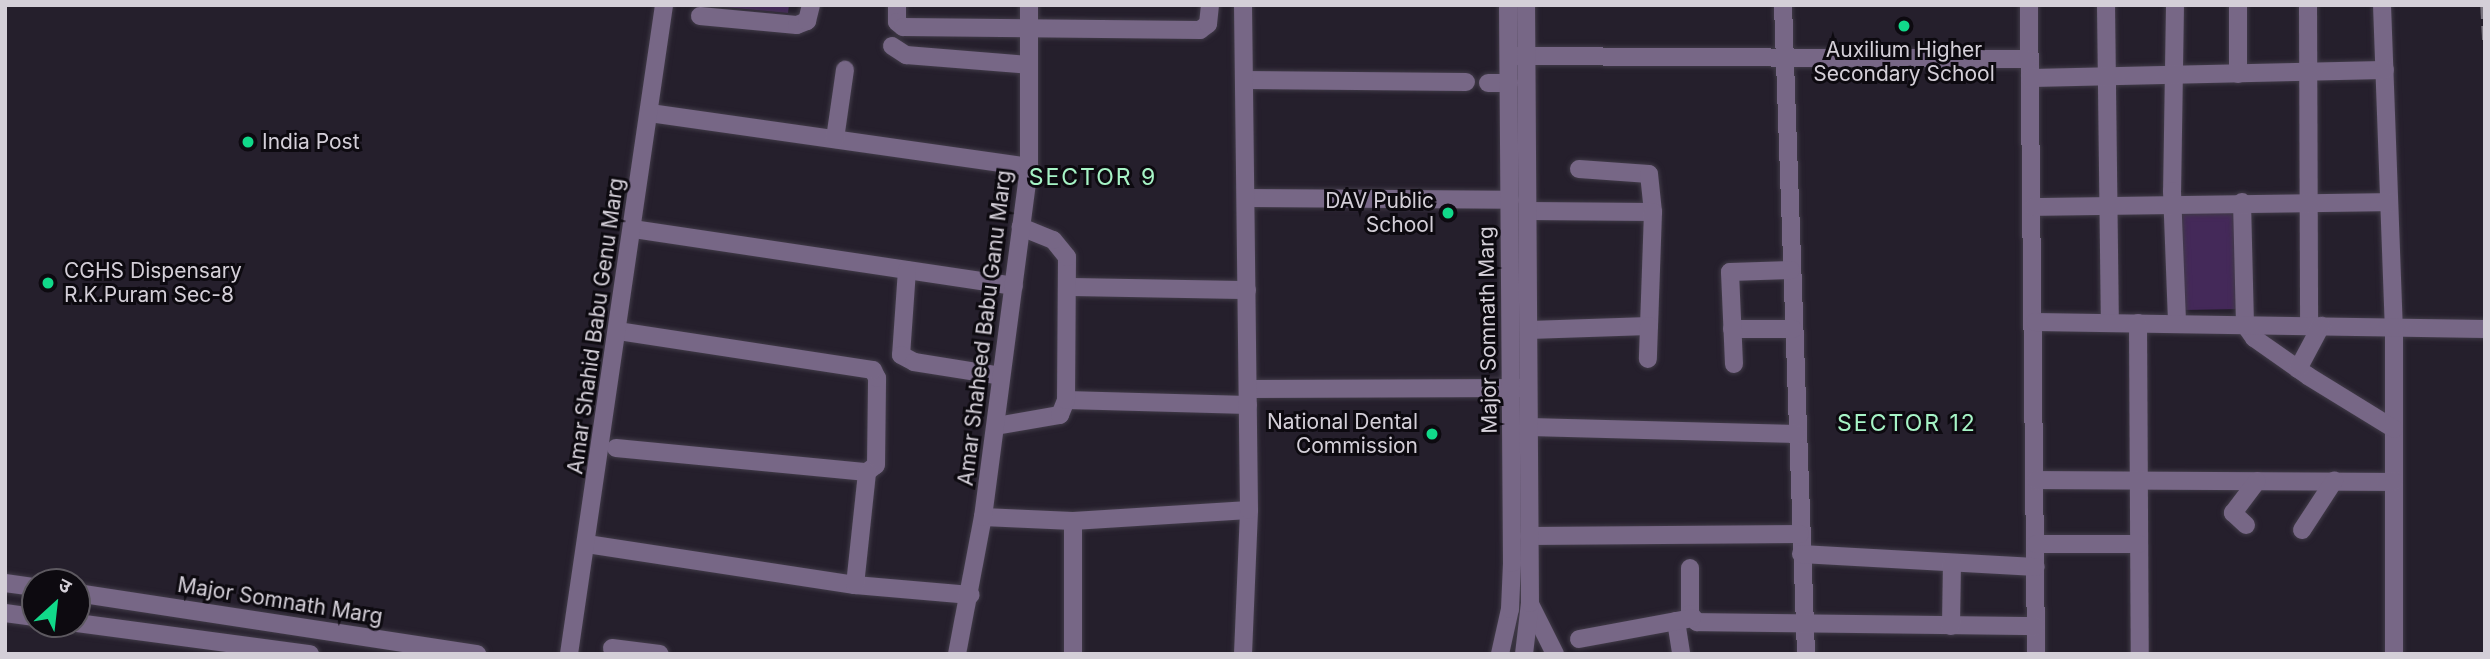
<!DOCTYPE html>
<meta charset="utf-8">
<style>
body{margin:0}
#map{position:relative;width:2490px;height:659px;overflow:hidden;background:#251f2c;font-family:Inter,"Noto Sans Devanagari",sans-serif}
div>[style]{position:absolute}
.green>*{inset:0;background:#442959;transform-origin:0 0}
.roads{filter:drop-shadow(0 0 2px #413b48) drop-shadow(0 0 2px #413b48)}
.minor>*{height:18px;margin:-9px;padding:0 9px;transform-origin:9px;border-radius:9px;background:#776786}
.rail>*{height:4.5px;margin-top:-2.25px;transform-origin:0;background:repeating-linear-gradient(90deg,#78737e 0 14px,transparent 0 21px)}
.dots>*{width:19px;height:19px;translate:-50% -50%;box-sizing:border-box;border:4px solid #0d0a10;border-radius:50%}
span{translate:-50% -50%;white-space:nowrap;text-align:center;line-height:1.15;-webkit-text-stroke:6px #0d0a10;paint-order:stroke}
.poi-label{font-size:21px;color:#d4cfd8}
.left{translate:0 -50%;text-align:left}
.right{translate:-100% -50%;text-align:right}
.street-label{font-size:21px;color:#d4cfd8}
.neighbourhood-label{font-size:23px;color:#a6f4c6;letter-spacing:2px}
.frame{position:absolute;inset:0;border:7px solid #d4cfd8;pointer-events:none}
.north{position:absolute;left:21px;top:568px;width:70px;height:70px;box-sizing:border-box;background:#0d0a10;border:2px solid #5d5960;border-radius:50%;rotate:27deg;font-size:19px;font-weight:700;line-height:28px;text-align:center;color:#d4cfd8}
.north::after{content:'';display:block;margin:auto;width:24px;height:32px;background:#11d98a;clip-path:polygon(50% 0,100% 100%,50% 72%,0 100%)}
</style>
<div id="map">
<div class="green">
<i style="clip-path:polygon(703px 5px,789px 5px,788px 13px)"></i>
<i style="left:2237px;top:208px;width:101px;height:55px;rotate:89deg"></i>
</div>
<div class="roads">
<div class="minor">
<i style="left:897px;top:5px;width:17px;rotate:90deg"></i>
<i style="left:897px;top:22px;width:8px;rotate:40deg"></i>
<i style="left:903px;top:27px;width:297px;rotate:0.6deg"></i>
<i style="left:1200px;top:30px;width:10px;rotate:-37deg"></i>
<i style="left:1208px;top:24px;width:19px;rotate:-84deg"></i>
<i style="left:1783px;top:5px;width:649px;rotate:87.97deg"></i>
<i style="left:2029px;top:5px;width:649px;rotate:89.38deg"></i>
<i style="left:2106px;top:5px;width:318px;rotate:89.3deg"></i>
<i style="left:2175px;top:5px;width:186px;rotate:90.9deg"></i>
<i style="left:2172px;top:191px;width:133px;rotate:87.8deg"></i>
<i style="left:2308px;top:5px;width:321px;rotate:89.8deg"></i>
<i style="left:2382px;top:5px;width:322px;rotate:87.9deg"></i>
<i style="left:2394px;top:327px;width:327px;rotate:90deg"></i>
<i style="left:700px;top:16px;width:97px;rotate:5.3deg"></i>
<i style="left:797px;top:25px;width:11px;rotate:-22deg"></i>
<i style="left:807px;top:21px;width:16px;rotate:-76deg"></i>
<i style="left:892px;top:46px;width:17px;rotate:33deg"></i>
<i style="left:906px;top:55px;width:123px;rotate:4.6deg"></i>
<i style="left:1517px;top:56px;width:511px;rotate:0.34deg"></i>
<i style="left:2238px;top:74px;width:69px;rotate:-90deg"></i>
<i style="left:2030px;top:78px;width:355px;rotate:-1.3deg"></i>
<i style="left:1244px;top:80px;width:222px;rotate:0.5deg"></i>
<i style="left:1488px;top:83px;width:21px"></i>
<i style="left:650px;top:113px;width:383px;rotate:8.1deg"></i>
<i style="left:835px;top:139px;width:70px;rotate:-81.8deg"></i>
<i style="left:1579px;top:169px;width:70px;rotate:4.1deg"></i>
<i style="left:1649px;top:174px;width:38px;rotate:84deg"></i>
<i style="left:1246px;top:198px;width:264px;rotate:0.4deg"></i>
<i style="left:2242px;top:202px;width:123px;rotate:88.6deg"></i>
<i style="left:2245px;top:325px;width:16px;rotate:55deg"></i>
<i style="left:2254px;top:338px;width:66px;rotate:35.1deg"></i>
<i style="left:2308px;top:376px;width:101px;rotate:31.6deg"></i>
<i style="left:2033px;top:207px;width:356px;rotate:-0.8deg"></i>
<i style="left:1528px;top:211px;width:125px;rotate:0.5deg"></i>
<i style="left:1653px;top:212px;width:114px;rotate:92deg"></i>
<i style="left:633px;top:229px;width:385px;rotate:8.5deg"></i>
<i style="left:907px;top:270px;width:85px;rotate:94deg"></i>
<i style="left:901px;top:355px;width:15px;rotate:28deg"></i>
<i style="left:914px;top:362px;width:88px;rotate:9.1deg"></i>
<i style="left:1067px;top:287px;width:180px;rotate:1deg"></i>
<i style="left:2035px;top:322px;width:450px;rotate:0.9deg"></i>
<i style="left:2138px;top:323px;width:331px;rotate:89.7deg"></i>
<i style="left:1732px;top:329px;width:61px"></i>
<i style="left:1529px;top:330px;width:120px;rotate:-1.9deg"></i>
<i style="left:1649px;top:326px;width:33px;rotate:92deg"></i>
<i style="left:1734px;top:364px;width:92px;rotate:-92.5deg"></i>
<i style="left:1730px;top:272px;width:61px;rotate:-1.9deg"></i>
<i style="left:2298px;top:369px;width:49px;rotate:-61.9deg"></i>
<i style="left:1248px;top:389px;width:273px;rotate:-0.2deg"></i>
<i style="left:1066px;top:400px;width:182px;rotate:1.6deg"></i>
<i style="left:996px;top:426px;width:65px;rotate:-9.8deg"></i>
<i style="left:1060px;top:415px;width:16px;rotate:-68deg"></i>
<i style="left:1066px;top:400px;width:143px;rotate:-89.6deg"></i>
<i style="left:1067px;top:257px;width:22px;rotate:-129deg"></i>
<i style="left:1053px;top:240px;width:35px;rotate:-158deg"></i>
<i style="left:1529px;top:427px;width:268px;rotate:1.5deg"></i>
<i style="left:616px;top:448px;width:252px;rotate:5.5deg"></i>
<i style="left:867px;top:472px;width:11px;rotate:-38deg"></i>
<i style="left:876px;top:465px;width:87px;rotate:-89.3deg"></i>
<i style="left:877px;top:378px;width:9px;rotate:-117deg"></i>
<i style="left:873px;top:370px;width:258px;rotate:-171.3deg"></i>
<i style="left:2036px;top:480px;width:358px;rotate:0.3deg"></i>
<i style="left:983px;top:517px;width:90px;rotate:2.5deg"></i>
<i style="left:1073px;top:521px;width:176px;rotate:-3.6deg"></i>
<i style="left:1073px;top:521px;width:133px;rotate:90deg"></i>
<i style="left:2246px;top:525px;width:18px;rotate:-137deg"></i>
<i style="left:2233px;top:513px;width:40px;rotate:-53deg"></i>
<i style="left:2302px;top:530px;width:59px;rotate:-56.9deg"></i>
<i style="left:1529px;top:536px;width:271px;rotate:-0.4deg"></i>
<i style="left:587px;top:544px;width:271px;rotate:8.7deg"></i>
<i style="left:855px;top:585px;width:116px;rotate:4.9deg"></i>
<i style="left:2036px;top:544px;width:103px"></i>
<i style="left:1801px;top:554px;width:235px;rotate:3.2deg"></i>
<i style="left:1690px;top:568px;width:46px;rotate:90deg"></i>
<i style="left:1690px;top:614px;width:11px;rotate:49deg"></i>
<i style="left:1697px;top:622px;width:339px;rotate:0.7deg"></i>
<i style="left:5px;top:583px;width:30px;rotate:8deg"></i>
<i style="left:855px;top:585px;width:114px;rotate:-83.9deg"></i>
<i style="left:77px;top:593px;width:405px;rotate:8.7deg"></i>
<i style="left:1531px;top:606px;width:54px;rotate:63.4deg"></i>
<i style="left:5px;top:613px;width:30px;rotate:8deg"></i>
<i style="left:1676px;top:621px;width:33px;rotate:81deg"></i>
<i style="left:77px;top:623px;width:235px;rotate:7.6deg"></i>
<i style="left:1951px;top:626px;width:63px;rotate:-89.1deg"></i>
<i style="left:1579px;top:639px;width:115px;rotate:-10.5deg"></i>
<i style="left:612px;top:648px;width:48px;rotate:7.1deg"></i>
<i style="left:569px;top:654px;width:656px;rotate:-81.67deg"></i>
<i style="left:957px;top:654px;width:139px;rotate:-79.3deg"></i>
<i style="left:983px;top:517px;width:353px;rotate:-82.5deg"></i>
<i style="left:1029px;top:167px;width:162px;rotate:-90deg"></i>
<i style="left:1243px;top:654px;width:144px;rotate:-87.6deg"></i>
<i style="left:1249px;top:510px;width:505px;rotate:-90.68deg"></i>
<i style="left:1500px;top:654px;width:46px;rotate:-77.5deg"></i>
<i style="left:1510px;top:609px;width:46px;rotate:-87.5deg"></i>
<i style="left:1512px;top:563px;width:558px;rotate:-90.41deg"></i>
<i style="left:1524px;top:654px;width:51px;rotate:-83.3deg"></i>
<i style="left:1530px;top:603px;width:598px;rotate:-90.38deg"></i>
</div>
</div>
<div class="rail">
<i style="left:2483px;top:5px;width:36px;rotate:87deg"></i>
</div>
<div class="dots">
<i style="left:1904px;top:26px;background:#11d98a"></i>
<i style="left:248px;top:142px;background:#11d98a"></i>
<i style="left:1448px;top:213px;background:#11d98a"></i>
<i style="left:48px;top:283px;background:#11d98a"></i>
<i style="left:1432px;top:434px;background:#11d98a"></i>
</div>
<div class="poi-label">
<span style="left:1904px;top:62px">Auxilium Higher<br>Secondary School</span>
<span class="left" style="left:262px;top:142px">India Post</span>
<span class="right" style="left:1434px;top:213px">DAV Public<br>School</span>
<span class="left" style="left:64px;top:283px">CGHS Dispensary<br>R.K.Puram Sec-8</span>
<span class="right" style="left:1418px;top:434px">National Dental<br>Commission</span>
</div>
<div class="street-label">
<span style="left:596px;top:326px;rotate:-82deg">Amar Shahid Babu Genu Marg</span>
<span style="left:985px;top:328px;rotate:-83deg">Amar Shaheed Babu Ganu Marg</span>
<span style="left:1488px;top:330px;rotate:-91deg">Major Somnath Marg</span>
<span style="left:280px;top:601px;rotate:9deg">Major Somnath Marg</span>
</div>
<div class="neighbourhood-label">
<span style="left:1093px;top:177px">SECTOR 9</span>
<span style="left:1907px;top:423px">SECTOR 12</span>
</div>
<div class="frame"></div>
<div class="north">उ</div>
</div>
